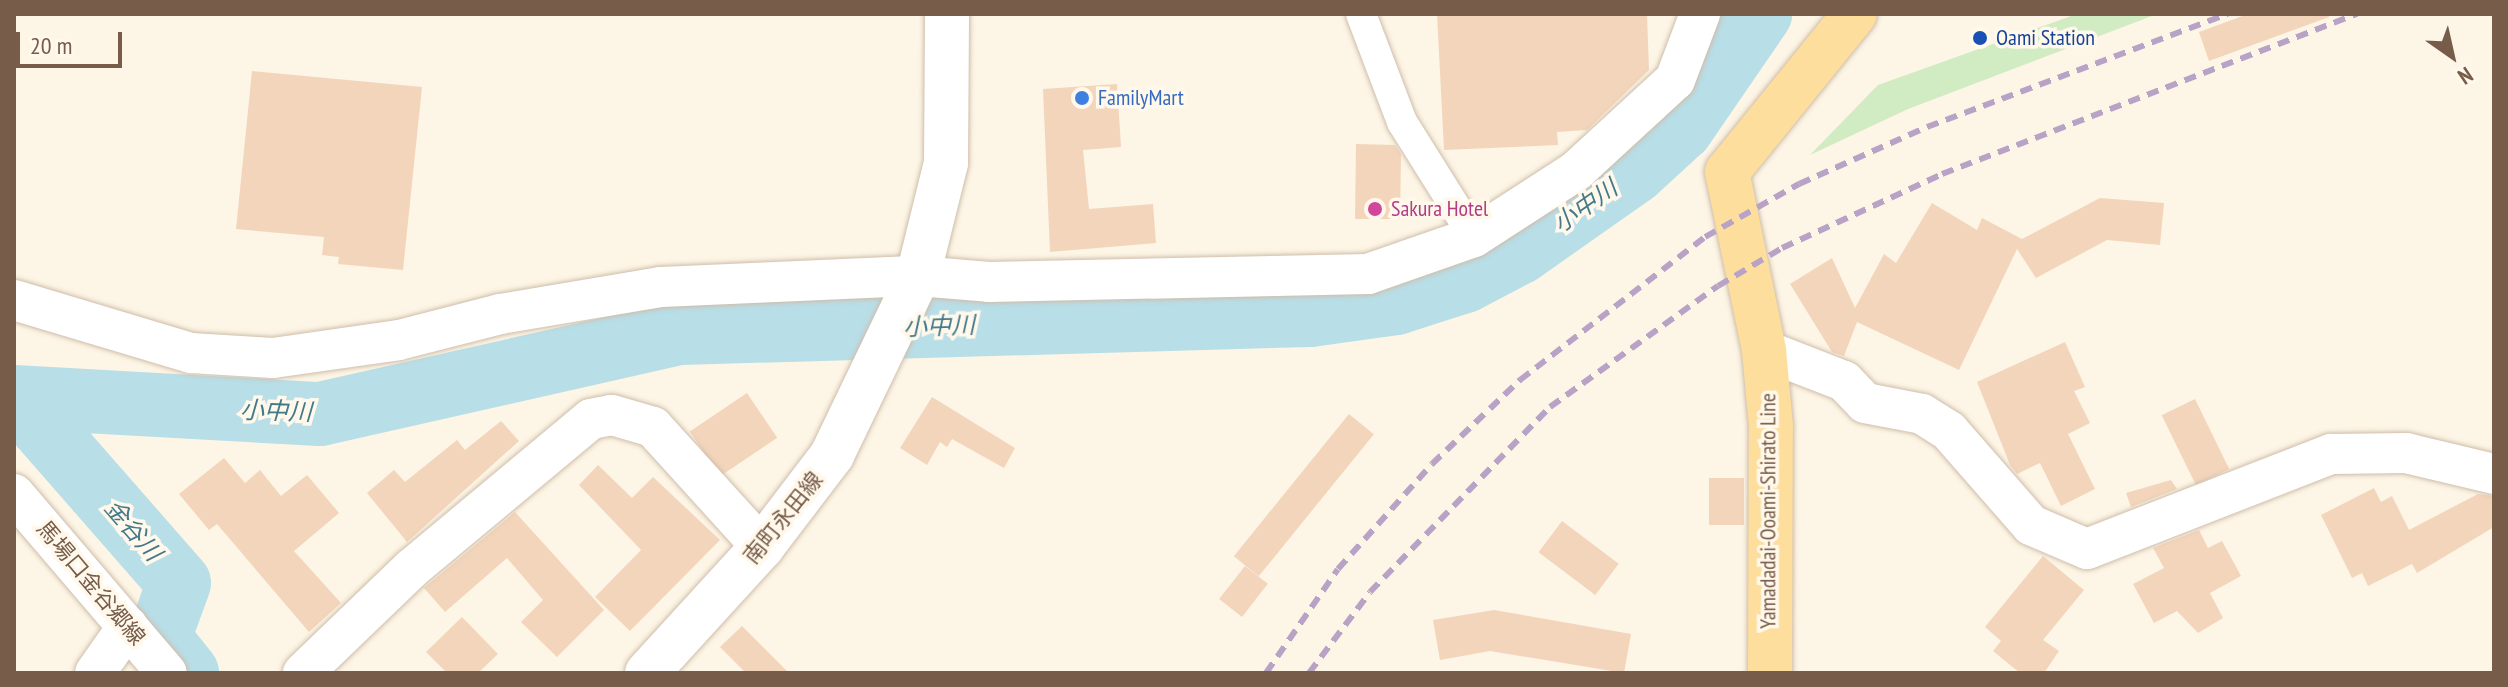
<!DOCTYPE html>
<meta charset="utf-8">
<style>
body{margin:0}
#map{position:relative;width:2508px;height:687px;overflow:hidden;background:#fdf5e5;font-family:"PT Sans Narrow","Noto Sans JP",sans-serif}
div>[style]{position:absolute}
.green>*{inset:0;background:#d1ebc3}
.river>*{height:64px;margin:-32px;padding:0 32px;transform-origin:32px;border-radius:32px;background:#b8dee7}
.building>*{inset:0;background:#f3d5bb;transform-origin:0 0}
.roads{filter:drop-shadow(0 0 2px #cfbdab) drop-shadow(0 0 2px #cfbdab)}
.pedestrian>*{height:30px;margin:-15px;padding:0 15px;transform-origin:15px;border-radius:15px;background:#fff}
.minor>*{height:40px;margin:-20px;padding:0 20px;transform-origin:20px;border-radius:20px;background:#fff}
.tertiary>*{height:44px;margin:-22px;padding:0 22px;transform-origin:22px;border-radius:22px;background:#fff}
.primary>*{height:44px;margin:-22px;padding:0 22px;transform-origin:22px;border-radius:22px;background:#fdde9c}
.rail>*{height:6px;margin-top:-3px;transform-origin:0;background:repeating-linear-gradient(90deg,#b8a3c7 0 12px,transparent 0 20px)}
.dots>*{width:22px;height:22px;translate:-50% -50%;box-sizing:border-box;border:4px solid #fff8eb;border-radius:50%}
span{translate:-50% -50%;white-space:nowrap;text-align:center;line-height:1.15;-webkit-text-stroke:7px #fff8eb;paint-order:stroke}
.transit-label{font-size:22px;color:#164399}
.left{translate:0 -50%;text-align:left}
.shop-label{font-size:22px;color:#366cbe}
.hotel-label{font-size:22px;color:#b23c85}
.street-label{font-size:22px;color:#765c49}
.water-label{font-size:24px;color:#427a8b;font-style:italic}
.frame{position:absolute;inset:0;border:16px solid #765c49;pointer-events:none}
.north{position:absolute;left:2412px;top:16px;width:80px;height:80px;-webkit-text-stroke:6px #fff8eb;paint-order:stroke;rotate:146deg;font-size:22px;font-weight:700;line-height:32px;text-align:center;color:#765c49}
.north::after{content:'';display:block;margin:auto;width:28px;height:36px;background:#765c49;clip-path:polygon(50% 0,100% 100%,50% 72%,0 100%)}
.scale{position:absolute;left:16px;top:32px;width:106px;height:36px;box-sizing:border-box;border:4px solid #765c49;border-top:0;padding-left:10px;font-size:24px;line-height:28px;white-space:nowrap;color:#765c49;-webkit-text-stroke:6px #fff8eb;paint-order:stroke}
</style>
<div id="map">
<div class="green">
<i style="clip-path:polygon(2077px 14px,2157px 14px,1908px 109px,1810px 155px,1878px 85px)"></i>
</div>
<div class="river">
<i style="left:14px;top:397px;width:306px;rotate:3.2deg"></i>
<i style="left:320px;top:414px;width:369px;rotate:-12.7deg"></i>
<i style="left:680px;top:333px;width:630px;rotate:-1.64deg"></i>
<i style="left:1310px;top:315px;width:87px;rotate:-7.9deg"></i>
<i style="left:1396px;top:303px;width:72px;rotate:-17.7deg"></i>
<i style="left:1465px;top:281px;width:62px;rotate:-27.8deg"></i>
<i style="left:1520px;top:252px;width:139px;rotate:-35.1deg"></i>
<i style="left:1634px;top:172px;width:64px;rotate:-42.5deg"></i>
<i style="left:1681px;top:129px;width:140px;rotate:-55.5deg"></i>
<i style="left:18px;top:399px;width:244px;rotate:48.8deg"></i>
<i style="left:179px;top:583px;width:59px;rotate:110deg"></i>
<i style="left:159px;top:638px;width:45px;rotate:51.3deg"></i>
</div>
<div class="building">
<i style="clip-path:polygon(1437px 14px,1647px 14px,1649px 70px,1587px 130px,1557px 132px,1558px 145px,1444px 150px)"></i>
<i style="clip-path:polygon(2248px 14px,2329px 14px,2329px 17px,2209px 61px,2199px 32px)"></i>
<i style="clip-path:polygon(252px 71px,422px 87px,403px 270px,338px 264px,339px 257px,322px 255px,324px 237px,236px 229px)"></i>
<i style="clip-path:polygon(1117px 84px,1121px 147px,1083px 150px,1089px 209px,1153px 204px,1156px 243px,1050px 252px,1043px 89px)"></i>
<i style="clip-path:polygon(1356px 144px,1395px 145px,1401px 154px,1400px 219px,1355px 219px)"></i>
<i style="clip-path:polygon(2100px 198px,2164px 203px,2160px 245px,2107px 240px,2036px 278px,2017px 249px,1959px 370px,1857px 322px,1844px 356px,1832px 352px,1790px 284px,1832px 258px,1855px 308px,1884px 254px,1896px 263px,1932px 203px,1977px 230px,1982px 218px,2022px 239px)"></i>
<i style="clip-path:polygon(2065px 342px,2085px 387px,2074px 391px,2090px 423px,2068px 434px,2095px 489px,2061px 506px,2040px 463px,2017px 474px,2010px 465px,1977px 382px)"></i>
<i style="left:747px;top:393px;width:54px;height:69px;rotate:56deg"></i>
<i style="clip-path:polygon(932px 397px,1015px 448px,1004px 468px,952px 439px,947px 447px,940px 442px,927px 465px,900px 448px)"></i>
<i style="left:2195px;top:399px;width:78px;height:37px;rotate:64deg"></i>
<i style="left:1349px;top:414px;width:32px;height:183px;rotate:39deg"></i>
<i style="clip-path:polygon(501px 421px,519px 441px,407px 542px,367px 493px,394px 470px,405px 482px,457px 440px,465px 450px)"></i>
<i style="clip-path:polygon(224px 458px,245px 483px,260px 470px,281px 496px,307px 475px,339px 513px,294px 551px,341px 603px,309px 632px,217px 524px,209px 530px,179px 494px)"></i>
<i style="clip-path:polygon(598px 465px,632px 498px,653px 477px,720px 540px,630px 631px,595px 597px,641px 550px,579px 485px)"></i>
<i style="left:1709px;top:478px;width:35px;height:47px"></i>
<i style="clip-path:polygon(2171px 480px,2177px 489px,2131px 507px,2126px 493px)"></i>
<i style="clip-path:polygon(2374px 488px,2381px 502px,2392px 496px,2409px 530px,2478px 494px,2494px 496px,2494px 527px,2417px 573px,2412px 564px,2368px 586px,2362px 573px,2352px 578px,2321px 515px)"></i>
<i style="clip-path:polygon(515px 512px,604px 610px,557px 657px,521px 622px,543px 600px,507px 558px,445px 612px,424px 588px)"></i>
<i style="left:1562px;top:521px;width:71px;height:39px;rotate:37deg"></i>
<i style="clip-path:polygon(2199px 530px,2208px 548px,2222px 541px,2241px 576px,2210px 593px,2223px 618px,2198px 633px,2177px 611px,2154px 623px,2133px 584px,2164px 568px,2153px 548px)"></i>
<i style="clip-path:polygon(2043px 556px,2084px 590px,2043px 640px,2059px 651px,2044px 673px,2020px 673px,1993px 651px,2001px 641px,1985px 627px)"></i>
<i style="left:1245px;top:566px;width:29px;height:42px;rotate:38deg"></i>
<i style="clip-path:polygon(1494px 610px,1631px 634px,1624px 673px,1490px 651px,1440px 660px,1433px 620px)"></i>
<i style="clip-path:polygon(462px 617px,498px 654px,478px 673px,447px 673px,426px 652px)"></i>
<i style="clip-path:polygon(742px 626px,789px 673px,746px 673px,720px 647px)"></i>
</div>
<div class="roads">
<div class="pedestrian">
<i style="left:1361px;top:14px;width:116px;rotate:69.2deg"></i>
<i style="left:1402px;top:122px;width:136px;rotate:57.9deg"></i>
</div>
<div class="minor">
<i style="left:14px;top:300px;width:185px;rotate:16.7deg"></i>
<i style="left:191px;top:353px;width:82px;rotate:3.5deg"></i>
<i style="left:273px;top:358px;width:127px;rotate:-8.1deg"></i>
<i style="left:399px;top:340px;width:104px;rotate:-14.4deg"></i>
<i style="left:500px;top:314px;width:163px;rotate:-9.5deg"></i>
<i style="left:661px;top:287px;width:257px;rotate:-2.5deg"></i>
<i style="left:918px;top:276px;width:71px;rotate:4.8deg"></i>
<i style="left:989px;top:282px;width:379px;rotate:-1.2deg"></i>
<i style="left:1368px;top:274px;width:112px;rotate:-19.2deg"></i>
<i style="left:1474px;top:237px;width:121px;rotate:-32.9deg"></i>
<i style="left:1576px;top:171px;width:134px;rotate:-42.6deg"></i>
<i style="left:1675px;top:80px;width:71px;rotate:-69.3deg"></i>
<i style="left:1764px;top:350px;width:86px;rotate:21.2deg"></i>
<i style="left:1844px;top:381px;width:30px;rotate:46deg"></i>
<i style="left:1865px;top:403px;width:58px;rotate:10.9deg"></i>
<i style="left:1922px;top:414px;width:32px;rotate:32deg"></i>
<i style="left:1949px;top:431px;width:125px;rotate:48.9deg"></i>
<i style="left:2031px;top:525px;width:61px;rotate:23.2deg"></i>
<i style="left:2087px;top:549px;width:262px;rotate:-21.3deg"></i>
<i style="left:2331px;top:454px;width:75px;rotate:-0.8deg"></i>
<i style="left:2406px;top:453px;width:90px;rotate:13.4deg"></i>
<i style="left:14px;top:494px;width:235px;rotate:49.5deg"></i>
<i style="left:95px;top:673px;width:57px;rotate:-54.9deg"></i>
<i style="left:303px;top:673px;width:150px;rotate:-43.9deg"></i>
<i style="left:411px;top:569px;width:234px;rotate:-39.8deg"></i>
<i style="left:591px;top:419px;width:21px;rotate:-11deg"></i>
<i style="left:612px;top:415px;width:43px;rotate:16.3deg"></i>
<i style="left:653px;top:427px;width:162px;rotate:47.8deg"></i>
</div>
<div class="tertiary">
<i style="left:647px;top:673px;width:171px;rotate:-47.6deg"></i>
<i style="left:762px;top:547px;width:116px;rotate:-52.7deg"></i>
<i style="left:832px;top:455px;width:199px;rotate:-64.3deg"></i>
<i style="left:918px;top:276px;width:116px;rotate:-76.1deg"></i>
<i style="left:946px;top:163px;width:149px;rotate:-89.6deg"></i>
</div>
<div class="primary">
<i style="left:1770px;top:673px;width:247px;rotate:-89.8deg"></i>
<i style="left:1771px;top:426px;width:76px;rotate:-95.3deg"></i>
<i style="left:1764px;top:350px;width:182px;rotate:-101.7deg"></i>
<i style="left:1727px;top:172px;width:203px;rotate:-51deg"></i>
</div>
</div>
<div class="rail">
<i style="left:1266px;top:673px;width:126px;rotate:-55.3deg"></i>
<i style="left:1338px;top:569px;width:141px;rotate:-48.2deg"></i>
<i style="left:1432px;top:464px;width:122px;rotate:-43.7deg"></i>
<i style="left:1520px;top:380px;width:234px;rotate:-37.7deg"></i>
<i style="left:1705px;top:237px;width:108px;rotate:-29.4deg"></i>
<i style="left:1799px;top:184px;width:140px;rotate:-24deg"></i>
<i style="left:1927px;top:127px;width:321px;rotate:-20.6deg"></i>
<i style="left:1309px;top:673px;width:101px;rotate:-53deg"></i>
<i style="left:1370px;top:592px;width:258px;rotate:-45.8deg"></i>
<i style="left:1550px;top:407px;width:207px;rotate:-35.8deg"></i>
<i style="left:1718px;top:286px;width:74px;rotate:-30.7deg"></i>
<i style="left:1782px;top:248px;width:176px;rotate:-24.8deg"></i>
<i style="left:1942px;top:174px;width:445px;rotate:-21.1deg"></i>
</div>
<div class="dots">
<i style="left:1980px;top:38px;background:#1a4fb4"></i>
<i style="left:1082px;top:98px;background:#3f7fe0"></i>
<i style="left:1375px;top:209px;background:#d1479c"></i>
</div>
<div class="transit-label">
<span class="left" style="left:1996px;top:38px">Oami Station</span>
</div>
<div class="shop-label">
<span class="left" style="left:1098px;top:98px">FamilyMart</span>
</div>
<div class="hotel-label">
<span class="left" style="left:1391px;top:209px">Sakura Hotel</span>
</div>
<div class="street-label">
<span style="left:1768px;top:511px;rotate:-90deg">Yamadadai-Ooami-Shirato Line</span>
<span style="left:783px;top:518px;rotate:-51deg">南町永田線</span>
<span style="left:91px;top:583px;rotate:50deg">馬場口金谷郷線</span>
</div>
<div class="water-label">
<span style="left:1585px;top:206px;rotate:-35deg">小中川</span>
<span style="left:939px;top:326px;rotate:-2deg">小中川</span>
<span style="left:276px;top:411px;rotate:2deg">小中川</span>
<span style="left:133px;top:530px;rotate:49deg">金谷川</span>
</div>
<div class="frame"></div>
<div class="north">N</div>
<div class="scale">20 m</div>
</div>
